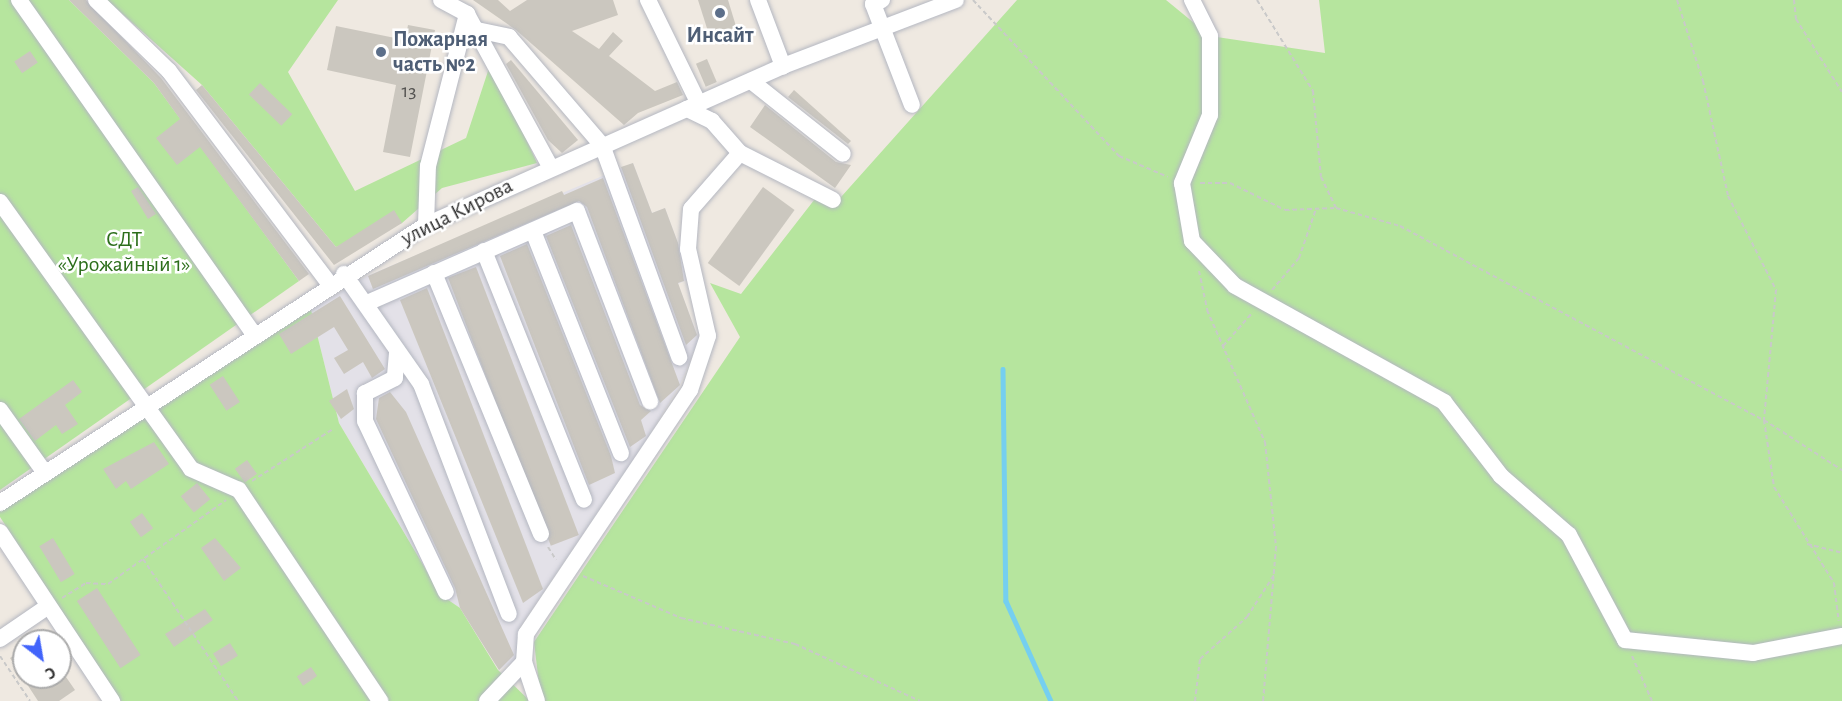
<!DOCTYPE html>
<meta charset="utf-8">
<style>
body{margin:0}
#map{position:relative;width:1842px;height:701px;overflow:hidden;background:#efe9e1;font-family:"Alegreya Sans",sans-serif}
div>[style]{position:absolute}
.industrial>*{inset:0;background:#e3e1e8}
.green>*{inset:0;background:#b6e59e}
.stream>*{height:4.5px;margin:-2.25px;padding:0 2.25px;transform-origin:2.25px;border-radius:2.25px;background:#75cff0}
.building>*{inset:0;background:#cbc7bf;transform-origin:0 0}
.path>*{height:2px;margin-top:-1px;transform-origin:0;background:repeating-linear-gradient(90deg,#c9c9c9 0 4.5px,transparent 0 7.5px)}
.roads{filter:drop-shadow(0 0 2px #b4b7c1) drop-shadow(0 0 2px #b4b7c1)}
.minor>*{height:16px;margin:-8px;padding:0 8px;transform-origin:8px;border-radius:8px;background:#fff}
.dots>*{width:16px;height:16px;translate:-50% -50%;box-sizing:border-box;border:3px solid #fff;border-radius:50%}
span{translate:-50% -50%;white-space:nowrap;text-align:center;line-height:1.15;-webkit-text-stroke:5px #fff;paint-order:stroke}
.number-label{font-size:20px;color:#555452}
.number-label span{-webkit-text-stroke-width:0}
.service-label{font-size:22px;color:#4e5e75;font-weight:700}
.left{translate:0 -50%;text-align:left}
.street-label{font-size:22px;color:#2e2e2e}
.park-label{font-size:22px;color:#2c6e1b}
.north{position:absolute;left:12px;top:629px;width:60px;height:60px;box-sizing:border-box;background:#fff;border:2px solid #ababab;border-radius:50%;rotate:149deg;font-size:16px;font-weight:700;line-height:24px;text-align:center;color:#2e2e2e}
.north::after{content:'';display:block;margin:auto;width:21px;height:27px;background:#4264fb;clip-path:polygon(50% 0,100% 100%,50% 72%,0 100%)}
</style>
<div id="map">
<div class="industrial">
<i style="clip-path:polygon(633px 163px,652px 213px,665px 208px,691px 278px,678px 284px,699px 339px,680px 385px,647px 439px,520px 627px,516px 660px,499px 670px,460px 608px,441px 595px,339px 423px,311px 310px,367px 276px)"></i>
</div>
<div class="green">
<i style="clip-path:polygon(0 0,69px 0,154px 83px,299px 281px,0 490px)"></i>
<i style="clip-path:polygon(107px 0,338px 0,288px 72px,355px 191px,466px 138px,491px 62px,537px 163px,442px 188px,402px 223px,336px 247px,202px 85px)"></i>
<i style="clip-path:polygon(1017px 0,1166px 0,1210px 36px,1325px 53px,1319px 0,1842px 0,1842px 701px,541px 701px,534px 642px,740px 337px,710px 283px,741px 294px,818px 195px,833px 206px)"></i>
<i style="clip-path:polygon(311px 310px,339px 423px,441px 595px,460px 608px,498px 670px,530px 701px,121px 701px,0 517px,0 511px)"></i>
</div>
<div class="stream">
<i style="left:1003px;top:369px;width:232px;rotate:89.3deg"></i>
<i style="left:1006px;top:601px;width:110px;rotate:65.8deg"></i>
</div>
<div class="building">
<i style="clip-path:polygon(69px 0,86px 0,161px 78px,309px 274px,299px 281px,200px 147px,177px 165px,156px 138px,180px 119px,154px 83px)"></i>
<i style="clip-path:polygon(473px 0,498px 0,510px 11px,527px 0,613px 0,618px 15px,572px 31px,599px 49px,613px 32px,623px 41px,609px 56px,655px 91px,677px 82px,683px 95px,638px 113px,624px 125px,516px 30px)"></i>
<i style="clip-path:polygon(698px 0,728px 0,739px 36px,712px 44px)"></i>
<i style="clip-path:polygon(408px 25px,435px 30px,410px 157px,383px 152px,396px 85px,327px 70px,336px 26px,405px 40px)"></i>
<i style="left:30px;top:51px;width:14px;height:19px;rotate:56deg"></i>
<i style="left:707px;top:59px;width:25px;height:12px;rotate:67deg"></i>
<i style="clip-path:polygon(511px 60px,578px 140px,562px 153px,548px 140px,506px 64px)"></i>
<i style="left:260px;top:83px;width:45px;height:16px;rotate:44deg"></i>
<i style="clip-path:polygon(202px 85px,336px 247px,394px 210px,402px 223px,334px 265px,196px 90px)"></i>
<i style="clip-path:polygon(794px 90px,851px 141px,848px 144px,788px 97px)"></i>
<i style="clip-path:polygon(765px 105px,836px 162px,851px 165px,835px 188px,750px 127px)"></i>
<i style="clip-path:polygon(633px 163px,652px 213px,665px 208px,678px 243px,684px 281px,678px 283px,697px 335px,686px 345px,621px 167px)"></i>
<i style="clip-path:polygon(603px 178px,680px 385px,660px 403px,587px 207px,579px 201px,373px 289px,368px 276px,562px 191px,564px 195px)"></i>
<i style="clip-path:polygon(138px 187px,156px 214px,148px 219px,131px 191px)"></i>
<i style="left:763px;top:187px;width:39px;height:94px;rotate:36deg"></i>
<i style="clip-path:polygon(571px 225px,640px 405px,651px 411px,641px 420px,646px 436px,630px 447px,546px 236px)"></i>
<i style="clip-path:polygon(527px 244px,611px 456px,615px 473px,589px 485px,500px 256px)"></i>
<i style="left:476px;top:267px;width:287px;height:30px;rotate:69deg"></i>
<i style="clip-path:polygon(427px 288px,543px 589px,523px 603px,400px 300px)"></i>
<i style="clip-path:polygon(340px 296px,385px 369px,372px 378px,363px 362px,344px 374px,334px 358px,348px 350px,334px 327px,291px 354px,279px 334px)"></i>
<i style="left:223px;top:376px;width:31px;height:16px;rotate:57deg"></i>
<i style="clip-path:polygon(73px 380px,82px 392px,65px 405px,78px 424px,62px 434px,56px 425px,35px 441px,19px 419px)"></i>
<i style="clip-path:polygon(347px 389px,354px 409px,341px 419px,329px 401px)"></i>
<i style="clip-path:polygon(390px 392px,406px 412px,514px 655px,499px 670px,460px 608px,455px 588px,376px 419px,379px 398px)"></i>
<i style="clip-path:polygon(154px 442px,169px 464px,131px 489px,126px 481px,116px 489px,103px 469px)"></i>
<i style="left:247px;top:460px;width:17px;height:15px;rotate:54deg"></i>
<i style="left:197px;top:483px;width:21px;height:21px;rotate:51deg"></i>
<i style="left:142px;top:513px;width:19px;height:15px;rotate:54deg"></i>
<i style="left:53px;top:538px;width:42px;height:16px;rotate:59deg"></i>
<i style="clip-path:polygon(215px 538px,241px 568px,224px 581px,201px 548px)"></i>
<i style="left:97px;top:588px;width:80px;height:24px;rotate:57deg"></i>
<i style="clip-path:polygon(205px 609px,213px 620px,174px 647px,165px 634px)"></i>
<i style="left:230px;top:643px;width:15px;height:20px;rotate:58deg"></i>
<i style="clip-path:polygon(24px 649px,24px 677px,66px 677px,75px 690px,59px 701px,38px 701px,10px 658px)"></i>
<i style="left:311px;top:667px;width:11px;height:17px;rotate:56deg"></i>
</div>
<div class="path">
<i style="left:973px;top:0;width:214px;rotate:46.9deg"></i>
<i style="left:1119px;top:156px;width:53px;rotate:23.2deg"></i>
<i style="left:1257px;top:0;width:107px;rotate:58.4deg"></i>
<i style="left:1313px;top:91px;width:86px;rotate:84.7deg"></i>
<i style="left:1321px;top:177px;width:34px;rotate:64deg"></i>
<i style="left:1336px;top:208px;width:66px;rotate:15.7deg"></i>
<i style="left:1400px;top:226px;width:412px;rotate:28.1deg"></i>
<i style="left:1764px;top:420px;width:68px;rotate:81.5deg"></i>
<i style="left:1774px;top:487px;width:113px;rotate:58deg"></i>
<i style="left:1834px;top:583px;width:38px;rotate:83deg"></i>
<i style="left:1677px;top:0;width:85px;rotate:72.2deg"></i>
<i style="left:1703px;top:81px;width:118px;rotate:77.7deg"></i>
<i style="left:1728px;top:196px;width:106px;rotate:62.9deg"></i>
<i style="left:1776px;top:290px;width:131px;rotate:95.3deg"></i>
<i style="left:1764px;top:420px;width:93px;rotate:32.7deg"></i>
<i style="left:1794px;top:0;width:19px;rotate:84deg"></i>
<i style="left:1796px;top:19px;width:86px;rotate:57.8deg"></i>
<i style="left:1200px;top:183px;width:30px"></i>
<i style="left:1230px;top:183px;width:61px;rotate:26.1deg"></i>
<i style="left:1285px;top:210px;width:50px;rotate:-2.3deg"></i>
<i style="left:1199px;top:271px;width:40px;rotate:78deg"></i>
<i style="left:1207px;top:310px;width:144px;rotate:66.3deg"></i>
<i style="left:1265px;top:442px;width:106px;rotate:84deg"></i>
<i style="left:1276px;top:547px;width:155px;rotate:94.8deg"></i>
<i style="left:1272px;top:290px;width:42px;rotate:-49.8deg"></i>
<i style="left:1299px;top:258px;width:52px;rotate:-70.9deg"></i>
<i style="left:1223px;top:346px;width:45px;rotate:-48.6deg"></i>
<i style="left:252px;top:481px;width:96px;rotate:-32.7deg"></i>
<i style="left:1807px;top:544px;width:36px;rotate:14deg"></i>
<i style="left:548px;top:547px;width:15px;rotate:58deg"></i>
<i style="left:143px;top:559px;width:171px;rotate:56.2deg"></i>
<i style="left:583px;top:576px;width:107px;rotate:23.2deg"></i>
<i style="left:681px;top:618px;width:117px;rotate:12.8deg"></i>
<i style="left:795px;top:644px;width:137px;rotate:24.5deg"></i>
<i style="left:62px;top:598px;width:28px;rotate:-32deg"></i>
<i style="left:86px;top:583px;width:22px;rotate:3deg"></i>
<i style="left:108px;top:584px;width:145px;rotate:-35.4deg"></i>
<i style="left:0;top:656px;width:54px;rotate:56.3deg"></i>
<i style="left:1632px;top:656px;width:49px;rotate:66deg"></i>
<i style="left:1195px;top:701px;width:42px;rotate:-83.2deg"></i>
<i style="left:1200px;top:659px;width:63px;rotate:-41.8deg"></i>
<i style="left:1247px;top:617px;width:50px;rotate:-57.3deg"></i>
</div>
<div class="roads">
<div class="minor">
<i style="left:19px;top:0;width:408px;rotate:54.9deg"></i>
<i style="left:96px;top:0;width:102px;rotate:44.2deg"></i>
<i style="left:169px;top:71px;width:266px;rotate:53deg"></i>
<i style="left:441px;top:0;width:30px;rotate:28deg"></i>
<i style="left:467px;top:14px;width:173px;rotate:61.4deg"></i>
<i style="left:648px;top:0;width:116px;rotate:63.9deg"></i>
<i style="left:758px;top:0;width:71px;rotate:69.3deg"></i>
<i style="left:882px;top:0;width:10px;rotate:156deg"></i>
<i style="left:873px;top:4px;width:108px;rotate:68.9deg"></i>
<i style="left:1192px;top:0;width:40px;rotate:63.4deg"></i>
<i style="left:1210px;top:36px;width:79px;rotate:90deg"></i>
<i style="left:1210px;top:115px;width:74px;rotate:112.4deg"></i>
<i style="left:1182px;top:183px;width:59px;rotate:80.2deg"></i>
<i style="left:1192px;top:241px;width:62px;rotate:46.3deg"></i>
<i style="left:1235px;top:286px;width:239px;rotate:29deg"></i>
<i style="left:1444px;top:402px;width:93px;rotate:52.4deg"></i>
<i style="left:1501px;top:476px;width:90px;rotate:40.9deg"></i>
<i style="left:1569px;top:535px;width:119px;rotate:61.9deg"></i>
<i style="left:1625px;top:640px;width:129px;rotate:5.8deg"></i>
<i style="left:1753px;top:653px;width:91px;rotate:-10.8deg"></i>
<i style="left:477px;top:30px;width:33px;rotate:12deg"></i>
<i style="left:509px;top:37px;width:143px;rotate:49.3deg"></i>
<i style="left:602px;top:145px;width:226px;rotate:70deg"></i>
<i style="left:751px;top:81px;width:117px;rotate:38.4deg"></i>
<i style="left:740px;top:153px;width:104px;rotate:26.8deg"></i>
<i style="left:0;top:202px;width:328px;rotate:54.4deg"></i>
<i style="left:191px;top:469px;width:52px;rotate:23.6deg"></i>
<i style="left:239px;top:490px;width:254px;rotate:56.2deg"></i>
<i style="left:426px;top:225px;width:59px;rotate:-88.1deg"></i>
<i style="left:428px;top:166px;width:157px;rotate:-75.6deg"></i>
<i style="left:533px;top:231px;width:239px;rotate:68.4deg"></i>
<i style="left:484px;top:251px;width:268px;rotate:68.1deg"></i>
<i style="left:434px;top:273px;width:282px;rotate:67.7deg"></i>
<i style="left:344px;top:274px;width:134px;rotate:55deg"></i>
<i style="left:421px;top:384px;width:246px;rotate:69.1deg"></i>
<i style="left:367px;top:303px;width:229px;rotate:-23.7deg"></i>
<i style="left:577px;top:211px;width:204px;rotate:69deg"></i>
<i style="left:397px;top:353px;width:25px;rotate:95deg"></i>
<i style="left:395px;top:378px;width:34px;rotate:153deg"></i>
<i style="left:365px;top:393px;width:28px;rotate:90deg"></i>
<i style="left:365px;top:421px;width:189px;rotate:64.7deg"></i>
<i style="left:0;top:410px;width:77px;rotate:54.5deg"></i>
<i style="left:0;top:503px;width:509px;rotate:-33.13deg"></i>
<i style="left:426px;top:225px;width:391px;rotate:-24deg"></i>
<i style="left:783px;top:66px;width:185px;rotate:-20.9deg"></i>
<i style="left:0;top:532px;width:203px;rotate:56.5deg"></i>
<i style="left:0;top:639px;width:57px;rotate:-34.2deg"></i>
<i style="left:487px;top:701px;width:54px;rotate:-46.5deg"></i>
<i style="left:537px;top:701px;width:41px;rotate:-108.4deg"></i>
<i style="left:524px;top:662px;width:28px;rotate:-86deg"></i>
<i style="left:526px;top:634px;width:294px;rotate:-56.1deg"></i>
<i style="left:690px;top:390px;width:57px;rotate:-71.6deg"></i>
<i style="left:708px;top:336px;width:89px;rotate:-102.9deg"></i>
<i style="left:688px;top:249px;width:40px;rotate:-85.7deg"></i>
<i style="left:691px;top:209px;width:74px;rotate:-48.8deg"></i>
<i style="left:740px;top:153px;width:43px;rotate:-131.2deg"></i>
<i style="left:712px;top:121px;width:28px;rotate:-154deg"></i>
</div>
</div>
<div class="dots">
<i style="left:720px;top:13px;background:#5c6f8a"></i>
<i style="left:381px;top:52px;background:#5c6f8a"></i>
</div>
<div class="number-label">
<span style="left:409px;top:91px">13</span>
</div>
<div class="service-label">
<span style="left:720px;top:36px">Инсайт</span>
<span class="left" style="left:393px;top:52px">Пожарная<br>часть №2</span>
</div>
<div class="street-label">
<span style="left:457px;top:212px;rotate:-27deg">улица Кирова</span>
</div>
<div class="park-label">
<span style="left:124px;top:252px">СДТ<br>«Урожайный 1»</span>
</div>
<div class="north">С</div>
</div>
